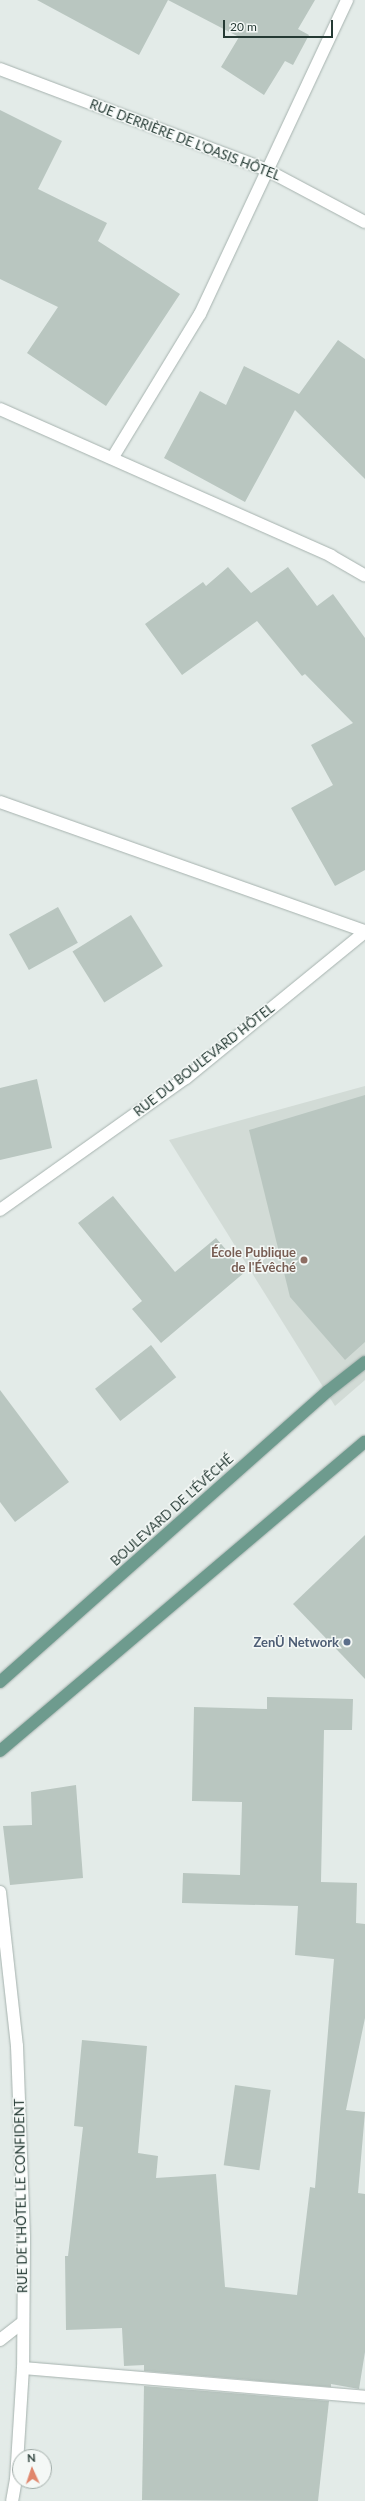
<!DOCTYPE html>
<meta charset="utf-8">
<style>
body{margin:0}
#map{position:relative;width:365px;height:2501px;overflow:hidden;background:#e3ebe8;font-family:Lato,sans-serif}
div>[style]{position:absolute}
.built>*{inset:0;background:#d2dbd6}
.building>*{inset:0;background:#b9c6c0;transform-origin:0 0}
.roads{filter:drop-shadow(0 0 1px #a6b2ae) drop-shadow(0 0 1px #a6b2ae)}
.minor>*{height:12px;margin:-6px;padding:0 6px;transform-origin:6px;border-radius:6px;background:#fff}
.major>*{height:12px;margin:-6px;padding:0 6px;transform-origin:6px;border-radius:6px;background:#6e9b8e}
.dots>*{width:11px;height:11px;translate:-50% -50%;box-sizing:border-box;border:2px solid #f4f8f6;border-radius:50%}
span{translate:-50% -50%;white-space:nowrap;text-align:center;line-height:1.15;-webkit-text-stroke:3px #f4f8f6;paint-order:stroke}
.street-label{font-size:13px;color:#253a34}
.education-label{font-size:13px;color:#785e54;font-weight:700}
.right{translate:-100% -50%;text-align:right}
.service-label{font-size:13px;color:#4e5e75;font-weight:700}
.north{position:absolute;left:12px;top:2449px;width:40px;height:40px;box-sizing:border-box;background:#f4f8f6;border:1px solid #a1aca8;border-radius:50%;rotate:357deg;font-size:11px;font-weight:700;line-height:16px;text-align:center;color:#253a34}
.north::after{content:'';display:block;margin:auto;width:14px;height:18px;background:#e0866c;clip-path:polygon(50% 0,100% 100%,50% 72%,0 100%)}
.scale{position:absolute;left:223px;top:20px;width:110px;height:18px;box-sizing:border-box;border:2px solid #253a34;border-top:0;padding-left:5px;font-size:12px;line-height:14px;white-space:nowrap;color:#253a34;-webkit-text-stroke:3px #f4f8f6;paint-order:stroke}
</style>
<div id="map">
<div class="built">
<i style="clip-path:polygon(365px 1086px,365px 1380px,335px 1406px,169px 1140px)"></i>
</div>
<div class="building">
<i style="clip-path:polygon(37px 0,315px 0,298px 29px,309px 35px,293px 65px,285px 61px,264px 95px,221px 67px,239px 37px,168px 0,139px 55px)"></i>
<i style="clip-path:polygon(0 110px,62px 141px,38px 189px,107px 223px,98px 241px,180px 294px,106px 406px,27px 353px,58px 307px,0 279px)"></i>
<i style="clip-path:polygon(338px 340px,365px 359px,365px 479px,295px 410px,245px 502px,164px 458px,200px 391px,226px 405px,244px 366px,299px 394px)"></i>
<i style="clip-path:polygon(228px 567px,251px 593px,288px 567px,317px 606px,333px 594px,365px 638px,365px 870px,335px 886px,291px 808px,333px 785px,311px 745px,353px 723px,305px 674px,302px 676px,257px 621px,182px 675px,145px 624px,203px 582px,206px 586px)"></i>
<i style="left:58px;top:907px;width:41px;height:56px;rotate:61deg"></i>
<i style="left:131px;top:915px;width:60px;height:69px;rotate:58deg"></i>
<i style="clip-path:polygon(37px 1079px,52px 1148px,0 1160px,0 1088px)"></i>
<i style="clip-path:polygon(365px 1095px,365px 1342px,345px 1360px,290px 1297px,249px 1130px)"></i>
<i style="clip-path:polygon(113px 1196px,175px 1272px,216px 1238px,245px 1272px,161px 1343px,132px 1309px,142px 1301px,78px 1223px)"></i>
<i style="left:151px;top:1345px;width:41px;height:71px;rotate:52deg"></i>
<i style="clip-path:polygon(0 1390px,69px 1482px,15px 1522px,0 1502px)"></i>
<i style="clip-path:polygon(365px 1535px,365px 1679px,293px 1604px)"></i>
<i style="clip-path:polygon(267px 1697px,353px 1699px,352px 1730px,324px 1730px,321px 1882px,357px 1883px,356px 1923px,365px 1924px,365px 2018px,346px 2110px,365px 2112px,358px 2193px,365px 2194px,365px 2352px,359px 2389px,331px 2384px,331px 2387px,144px 2371px,144px 2365px,124px 2366px,122px 2328px,66px 2330px,65px 2256px,68px 2256px,83px 2127px,74px 2126px,82px 2040px,147px 2046px,138px 2153px,158px 2156px,156px 2178px,216px 2174px,225px 2287px,297px 2295px,310px 2187px,315px 2188px,334px 1959px,295px 1955px,298px 1906px,182px 1903px,183px 1873px,240px 1875px,242px 1802px,192px 1801px,194px 1707px,267px 1709px)"></i>
<i style="clip-path:polygon(76px 1785px,83px 1878px,10px 1885px,3px 1826px,32px 1825px,31px 1792px)"></i>
<i style="left:235px;top:2085px;width:36px;height:81px;rotate:8deg"></i>
<i style="clip-path:polygon(144px 2386px,329px 2401px,318px 2501px,142px 2500px)"></i>
</div>
<div class="roads">
<div class="minor">
<i style="left:0;top:69px;width:285px;rotate:20.7deg"></i>
<i style="left:267px;top:170px;width:111px;rotate:28deg"></i>
<i style="left:0;top:409px;width:362px;rotate:23.9deg"></i>
<i style="left:331px;top:556px;width:39px;rotate:30deg"></i>
<i style="left:113px;top:457px;width:167px;rotate:-58.7deg"></i>
<i style="left:200px;top:314px;width:347px;rotate:-64.9deg"></i>
<i style="left:0;top:802px;width:387px;rotate:19.5deg"></i>
<i style="left:0;top:1210px;width:228px;rotate:-35.4deg"></i>
<i style="left:186px;top:1078px;width:231px;rotate:-39.2deg"></i>
<i style="left:0;top:1892px;width:155px;rotate:83.7deg"></i>
<i style="left:17px;top:2046px;width:192px;rotate:87.9deg"></i>
<i style="left:24px;top:2238px;width:130px;rotate:90.4deg"></i>
<i style="left:23px;top:2368px;width:111px;rotate:93.6deg"></i>
<i style="left:16px;top:2479px;width:22px;rotate:100deg"></i>
<i style="left:0;top:2340px;width:29px;rotate:-38deg"></i>
<i style="left:23px;top:2368px;width:343px;rotate:4.8deg"></i>
</div>
<div class="major">
<i style="left:0;top:1682px;width:438px;rotate:-41.6deg"></i>
<i style="left:328px;top:1391px;width:47px;rotate:-38.1deg"></i>
<i style="left:0;top:1751px;width:478px;rotate:-40.3deg"></i>
</div>
</div>
<div class="dots">
<i style="left:304px;top:1260px;background:#8d6e63"></i>
<i style="left:347px;top:1642px;background:#5c6f8a"></i>
</div>
<div class="street-label">
<span style="left:185px;top:140px;rotate:21deg">RUE DERRIÈRE DE L'OASIS HÔTEL</span>
<span style="left:204px;top:1060px;rotate:-38deg">RUE DU BOULEVARD HÔTEL</span>
<span style="left:172px;top:1510px;rotate:-42deg">BOULEVARD DE L'ÉVÊCHÉ</span>
<span style="left:21px;top:2196px;rotate:-91deg">RUE DE L'HÔTEL LE CONFIDENT</span>
</div>
<div class="education-label">
<span class="right" style="left:296px;top:1260px">École Publique<br>de l'Évêché</span>
</div>
<div class="service-label">
<span class="right" style="left:339px;top:1642px">ZenÜ Network</span>
</div>
<div class="north">N</div>
<div class="scale">20 m</div>
</div>
